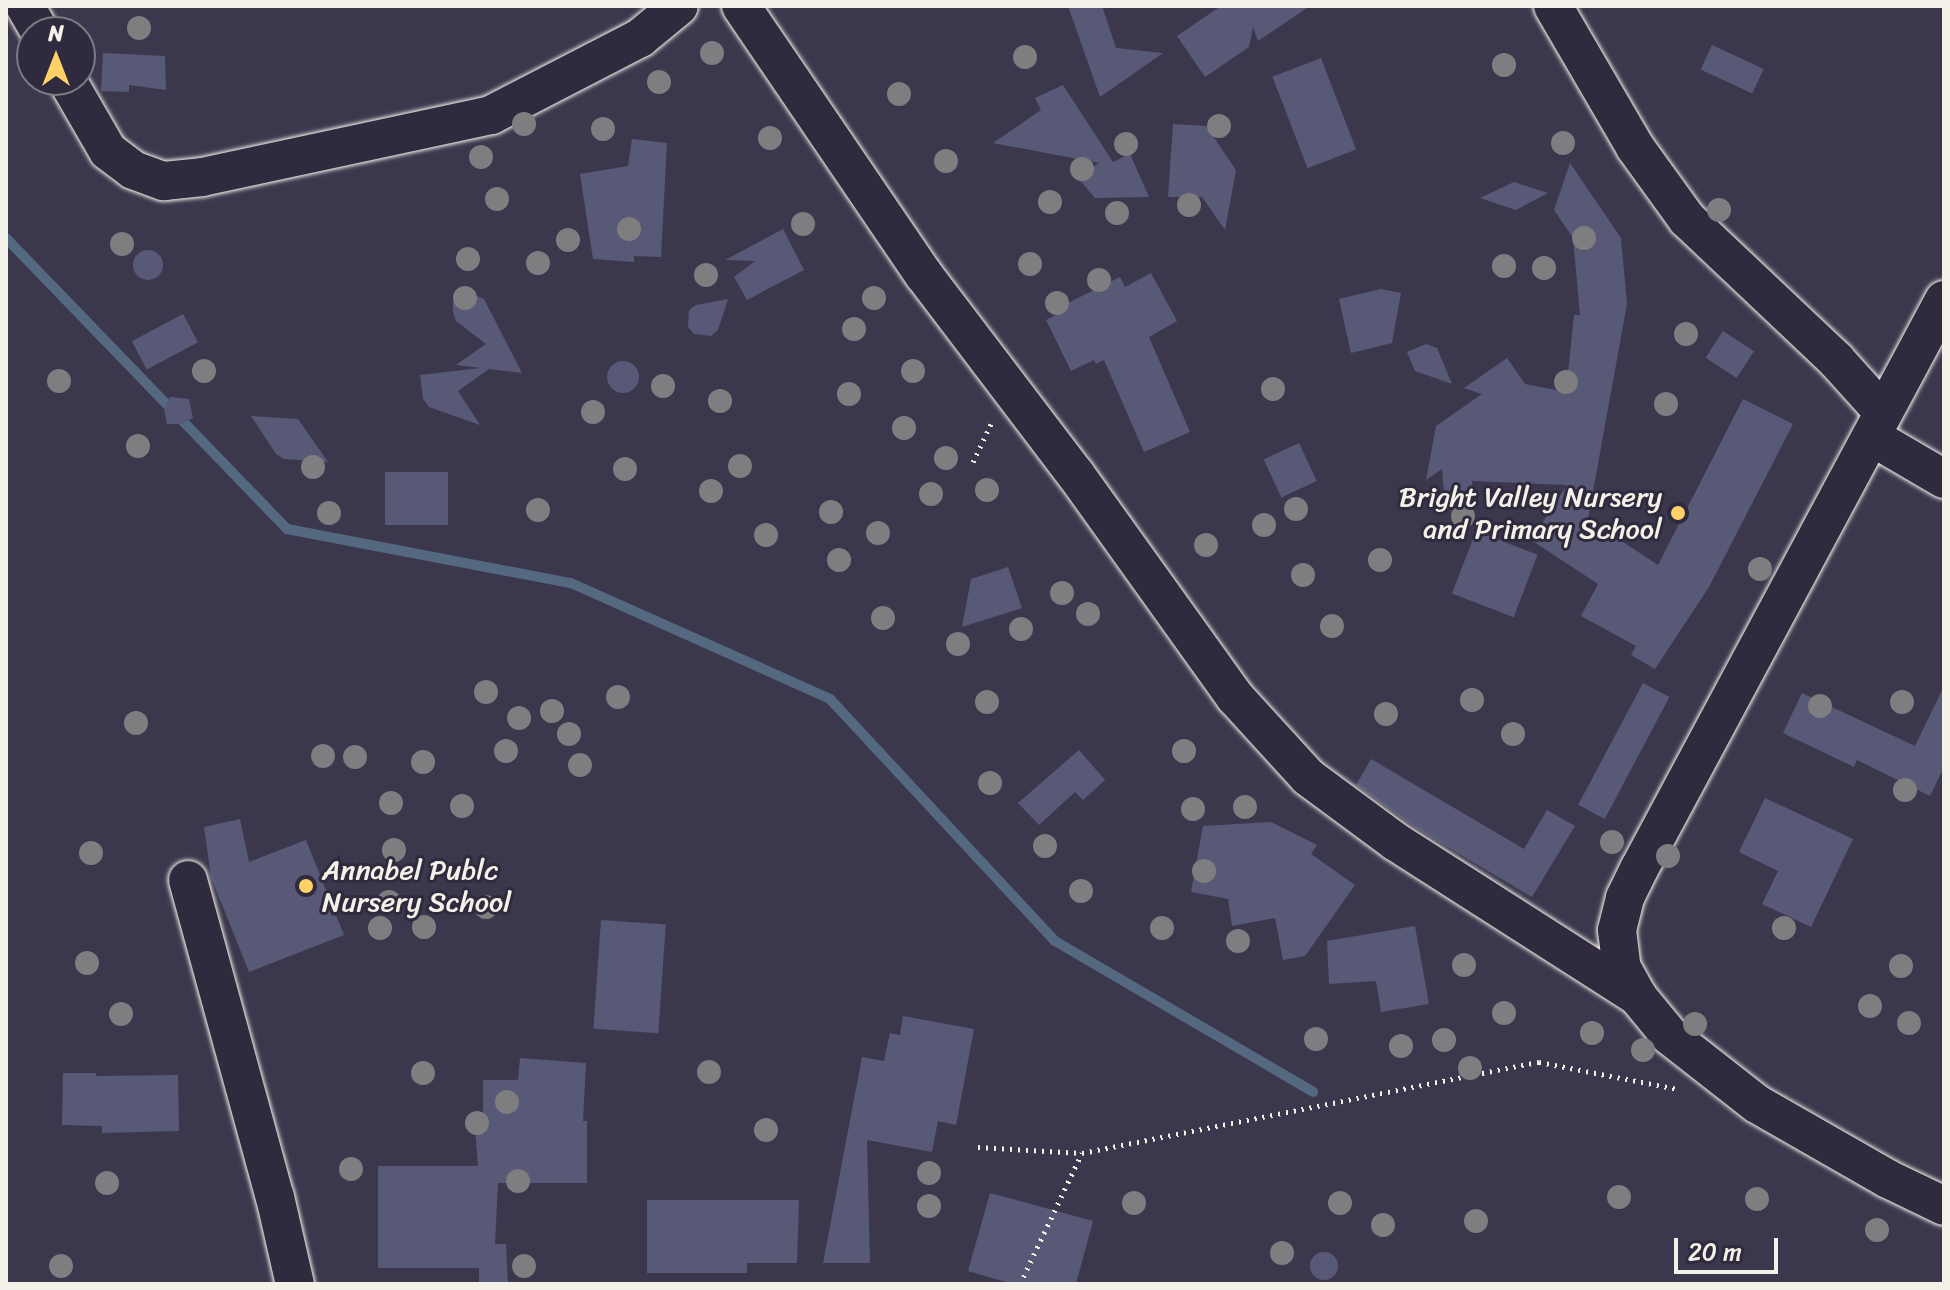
<!DOCTYPE html>
<style>
body{margin:0}
#map{position:relative;width:1950px;height:1290px;overflow:hidden;background:#3b384e;font-family:Sriracha,sans-serif}
div>[style]{position:absolute}
.stream>*{height:10px;margin:-5px;padding:0 5px;transform-origin:5px;border-radius:5px;background:#54687f}
.building>*{inset:0;background:#585976;transform-origin:0 0}
.round{border-radius:50%}
.path>*{height:5px;margin-top:-2.5px;transform-origin:0;background:repeating-linear-gradient(90deg,#f4f1e8 0 2px,transparent 0 8px)}
.roads{filter:drop-shadow(0 0 2px #f4f1e8) drop-shadow(0 0 2px #f4f1e8)}
.minor>*{height:38px;margin:-19px;padding:0 19px;transform-origin:19px;border-radius:19px;background:#2f2a3d}
.trees>*{width:24px;height:24px;margin:-12px;border-radius:50%;background:#7e7d80}
.dots>*{width:22px;height:22px;translate:-50% -50%;box-sizing:border-box;border:4px solid #2f2a3d;border-radius:50%}
span{translate:-50% -50%;white-space:nowrap;text-align:center;line-height:1.15;-webkit-text-stroke:6px #2f2a3d;paint-order:stroke}
.poi-label{font-size:28px;color:#f4f1e8}
.right{translate:-100% -50%;text-align:right}
.left{translate:0 -50%;text-align:left}
.frame{position:absolute;inset:0;border:8px solid #f4f1e8;pointer-events:none}
.north{position:absolute;left:16px;top:16px;width:80px;height:80px;box-sizing:border-box;background:#2f2a3d;border:2px solid #7e7a81;border-radius:50%;rotate:0deg;font-size:22px;font-weight:700;line-height:32px;text-align:center;color:#f4f1e8}
.north::after{content:'';display:block;margin:auto;width:28px;height:36px;background:#ffd166;clip-path:polygon(50% 0,100% 100%,50% 72%,0 100%)}
.scale{position:absolute;left:1674px;top:1238px;width:104px;height:36px;box-sizing:border-box;border:4px solid #f4f1e8;border-top:0;padding-left:10px;font-size:24px;line-height:28px;white-space:nowrap;color:#f4f1e8;-webkit-text-stroke:6px #2f2a3d;paint-order:stroke}
</style>
<div id="map">
<div class="stream">
<i style="left:6px;top:238px;width:405px;rotate:46deg"></i>
<i style="left:287px;top:529px;width:289px;rotate:10.8deg"></i>
<i style="left:571px;top:583px;width:284px;rotate:24.1deg"></i>
<i style="left:830px;top:699px;width:330px;rotate:47.1deg"></i>
<i style="left:1055px;top:941px;width:299px;rotate:30.3deg"></i>
</div>
<div class="building">
<i style="clip-path:polygon(1068px 6px,1102px 6px,1116px 48px,1163px 53px,1100px 97px)"></i>
<i style="clip-path:polygon(1221px 6px,1310px 6px,1258px 41px,1253px 27px,1249px 47px,1205px 77px,1177px 36px)"></i>
<i style="left:1712px;top:45px;width:57px;height:27px;rotate:25deg"></i>
<i style="clip-path:polygon(103px 53px,165px 56px,166px 90px,129px 85px,129px 92px,101px 91px)"></i>
<i style="left:1321px;top:58px;width:98px;height:52px;rotate:69deg"></i>
<i style="clip-path:polygon(1063px 85px,1113px 162px,1130px 154px,1149px 197px,1095px 198px,1077px 177px,1099px 163px,993px 143px,1041px 110px,1035px 98px)"></i>
<i style="clip-path:polygon(1173px 124px,1206px 126px,1236px 170px,1225px 230px,1202px 197px,1168px 197px)"></i>
<i style="clip-path:polygon(632px 139px,667px 143px,661px 257px,634px 256px,634px 262px,593px 259px,580px 174px,628px 166px)"></i>
<i style="clip-path:polygon(1570px 163px,1621px 238px,1627px 304px,1588px 519px,1658px 565px,1743px 399px,1793px 424px,1709px 587px,1655px 669px,1631px 655px,1636px 646px,1581px 616px,1598px 584px,1531px 540px,1567px 485px,1472px 481px,1473px 490px,1444px 493px,1442px 469px,1426px 480px,1436px 426px,1482px 394px,1464px 388px,1507px 358px,1525px 384px,1566px 392px,1574px 315px,1580px 315px,1573px 238px,1554px 210px)"></i>
<i style="clip-path:polygon(1514px 182px,1548px 193px,1516px 210px,1480px 198px)"></i>
<i style="clip-path:polygon(783px 229px,804px 270px,747px 300px,734px 277px,755px 261px,725px 260px)"></i>
<i class="round" style="left:133px;top:250px;width:30px;height:30px"></i>
<i style="clip-path:polygon(1151px 273px,1177px 321px,1149px 337px,1190px 432px,1144px 452px,1104px 360px,1096px 364px,1094px 360px,1071px 371px,1046px 320px,1068px 309px,1066px 304px,1120px 277px,1125px 287px)"></i>
<i style="clip-path:polygon(1381px 289px,1401px 293px,1392px 343px,1351px 353px,1339px 299px)"></i>
<i style="clip-path:polygon(467px 292px,484px 299px,522px 373px,489px 369px,458px 391px,480px 425px,429px 407px,423px 399px,420px 375px,481px 368px,456px 365px,486px 344px,456px 321px,453px 312px,453px 303px)"></i>
<i style="clip-path:polygon(728px 299px,718px 330px,711px 336px,694px 334px,688px 327px,689px 310px,696px 305px)"></i>
<i style="left:183px;top:314px;width:32px;height:58px;rotate:62deg"></i>
<i style="left:1723px;top:331px;width:37px;height:32px;rotate:33deg"></i>
<i style="clip-path:polygon(1426px 344px,1437px 348px,1452px 384px,1415px 371px,1407px 352px)"></i>
<i class="round" style="left:607px;top:361px;width:32px;height:32px"></i>
<i style="clip-path:polygon(170px 397px,189px 399px,193px 418px,181px 424px,167px 424px,164px 409px)"></i>
<i style="clip-path:polygon(251px 416px,298px 419px,328px 462px,284px 459px,276px 454px)"></i>
<i style="left:1299px;top:443px;width:42px;height:39px;rotate:65deg"></i>
<i style="left:385px;top:472px;width:63px;height:53px"></i>
<i style="left:1476px;top:531px;width:66px;height:67px;rotate:21deg"></i>
<i style="clip-path:polygon(1008px 567px,1022px 608px,962px 627px,971px 579px)"></i>
<i style="left:1643px;top:683px;width:30px;height:138px;rotate:28deg"></i>
<i style="clip-path:polygon(1944px 686px,1944px 767px,1930px 796px,1857px 760px,1854px 767px,1783px 733px,1802px 693px,1915px 746px)"></i>
<i style="clip-path:polygon(1079px 750px,1105px 780px,1083px 800px,1075px 792px,1039px 825px,1018px 803px)"></i>
<i style="clip-path:polygon(1371px 759px,1524px 849px,1547px 810px,1575px 826px,1532px 897px,1416px 828px,1356px 785px)"></i>
<i style="clip-path:polygon(1765px 798px,1853px 839px,1811px 927px,1762px 904px,1778px 871px,1739px 852px)"></i>
<i style="clip-path:polygon(240px 819px,249px 862px,306px 840px,344px 935px,249px 972px,211px 877px,204px 827px)"></i>
<i style="clip-path:polygon(1271px 822px,1317px 845px,1311px 854px,1355px 885px,1305px 956px,1283px 960px,1275px 918px,1232px 926px,1228px 899px,1191px 892px,1203px 826px)"></i>
<i style="left:601px;top:920px;width:65px;height:109px;rotate:4deg"></i>
<i style="clip-path:polygon(1415px 926px,1429px 1004px,1381px 1012px,1376px 981px,1329px 984px,1327px 941px)"></i>
<i style="clip-path:polygon(903px 1016px,974px 1029px,956px 1125px,938px 1121px,932px 1152px,867px 1140px,870px 1263px,823px 1263px,862px 1057px,884px 1061px,890px 1033px,900px 1035px)"></i>
<i style="clip-path:polygon(520px 1058px,586px 1063px,583px 1121px,587px 1121px,587px 1183px,498px 1183px,495px 1244px,506px 1244px,508px 1284px,479px 1284px,479px 1268px,378px 1268px,378px 1166px,478px 1166px,474px 1117px,483px 1117px,483px 1080px,518px 1080px)"></i>
<i style="clip-path:polygon(63px 1073px,96px 1073px,96px 1076px,178px 1075px,179px 1131px,102px 1133px,102px 1126px,62px 1125px)"></i>
<i style="clip-path:polygon(990px 1193px,1093px 1221px,1076px 1284px,1013px 1284px,968px 1271px)"></i>
<i style="clip-path:polygon(647px 1200px,799px 1200px,797px 1263px,747px 1263px,747px 1273px,647px 1273px)"></i>
<i class="round" style="left:1310px;top:1252px;width:28px;height:28px"></i>
</div>
<div class="path">
<i style="left:973px;top:462px;width:44px;rotate:-64.6deg"></i>
<i style="left:978px;top:1147px;width:104px;rotate:3.3deg"></i>
<i style="left:1020px;top:1284px;width:145px;rotate:-64.7deg"></i>
<i style="left:1082px;top:1153px;width:466px;rotate:-11.3deg"></i>
<i style="left:1539px;top:1062px;width:142px;rotate:11deg"></i>
</div>
<div class="roads">
<div class="minor">
<i style="left:25px;top:6px;width:30px;rotate:60deg"></i>
<i style="left:741px;top:6px;width:325px;rotate:55.8deg"></i>
<i style="left:924px;top:275px;width:251px;rotate:52.8deg"></i>
<i style="left:1076px;top:475px;width:273px;rotate:54.4deg"></i>
<i style="left:1235px;top:697px;width:108px;rotate:47.6deg"></i>
<i style="left:1308px;top:777px;width:109px;rotate:36.5deg"></i>
<i style="left:1396px;top:842px;width:287px;rotate:32.6deg"></i>
<i style="left:1553px;top:6px;width:163px;rotate:59.8deg"></i>
<i style="left:1635px;top:147px;width:89px;rotate:54.2deg"></i>
<i style="left:1687px;top:219px;width:205px;rotate:43.4deg"></i>
<i style="left:1836px;top:360px;width:70px;rotate:47.9deg"></i>
<i style="left:67px;top:80px;width:82px;rotate:60deg"></i>
<i style="left:108px;top:151px;width:31px;rotate:37deg"></i>
<i style="left:133px;top:170px;width:33px;rotate:20deg"></i>
<i style="left:164px;top:181px;width:38px;rotate:-6deg"></i>
<i style="left:202px;top:177px;width:296px;rotate:-12.1deg"></i>
<i style="left:491px;top:115px;width:168px;rotate:-27.3deg"></i>
<i style="left:640px;top:38px;width:50px;rotate:-39.4deg"></i>
<i style="left:1944px;top:300px;width:646px;rotate:118.19deg"></i>
<i style="left:1639px;top:869px;width:32px;rotate:116deg"></i>
<i style="left:1625px;top:898px;width:33px;rotate:104deg"></i>
<i style="left:1617px;top:930px;width:38px;rotate:83deg"></i>
<i style="left:1622px;top:968px;width:33px;rotate:61deg"></i>
<i style="left:1638px;top:997px;width:50px;rotate:50.6deg"></i>
<i style="left:1670px;top:1036px;width:110px;rotate:38deg"></i>
<i style="left:1757px;top:1104px;width:151px;rotate:29.8deg"></i>
<i style="left:1888px;top:1179px;width:62px;rotate:25.7deg"></i>
<i style="left:1872px;top:437px;width:83px;rotate:30.3deg"></i>
<i style="left:188px;top:880px;width:329px;rotate:74.7deg"></i>
<i style="left:275px;top:1197px;width:89px;rotate:77.1deg"></i>
</div>
</div>
<div class="trees">
<i style="left:139px;top:28px"></i>
<i style="left:712px;top:53px"></i>
<i style="left:1025px;top:57px"></i>
<i style="left:1504px;top:65px"></i>
<i style="left:659px;top:82px"></i>
<i style="left:899px;top:94px"></i>
<i style="left:524px;top:124px"></i>
<i style="left:1219px;top:126px"></i>
<i style="left:603px;top:129px"></i>
<i style="left:770px;top:138px"></i>
<i style="left:1563px;top:143px"></i>
<i style="left:1126px;top:144px"></i>
<i style="left:481px;top:157px"></i>
<i style="left:946px;top:161px"></i>
<i style="left:1082px;top:169px"></i>
<i style="left:497px;top:199px"></i>
<i style="left:1050px;top:202px"></i>
<i style="left:1189px;top:205px"></i>
<i style="left:1719px;top:210px"></i>
<i style="left:1117px;top:213px"></i>
<i style="left:803px;top:224px"></i>
<i style="left:629px;top:229px"></i>
<i style="left:1584px;top:238px"></i>
<i style="left:568px;top:240px"></i>
<i style="left:122px;top:244px"></i>
<i style="left:468px;top:259px"></i>
<i style="left:538px;top:263px"></i>
<i style="left:1030px;top:264px"></i>
<i style="left:1504px;top:266px"></i>
<i style="left:1544px;top:268px"></i>
<i style="left:706px;top:275px"></i>
<i style="left:1099px;top:280px"></i>
<i style="left:465px;top:298px"></i>
<i style="left:874px;top:298px"></i>
<i style="left:1057px;top:303px"></i>
<i style="left:854px;top:329px"></i>
<i style="left:1686px;top:334px"></i>
<i style="left:204px;top:371px"></i>
<i style="left:913px;top:371px"></i>
<i style="left:59px;top:381px"></i>
<i style="left:1566px;top:382px"></i>
<i style="left:663px;top:386px"></i>
<i style="left:1273px;top:389px"></i>
<i style="left:849px;top:394px"></i>
<i style="left:720px;top:401px"></i>
<i style="left:1666px;top:404px"></i>
<i style="left:593px;top:412px"></i>
<i style="left:904px;top:428px"></i>
<i style="left:138px;top:446px"></i>
<i style="left:946px;top:458px"></i>
<i style="left:740px;top:466px"></i>
<i style="left:313px;top:467px"></i>
<i style="left:625px;top:469px"></i>
<i style="left:987px;top:490px"></i>
<i style="left:711px;top:491px"></i>
<i style="left:931px;top:494px"></i>
<i style="left:1296px;top:509px"></i>
<i style="left:538px;top:510px"></i>
<i style="left:831px;top:512px"></i>
<i style="left:329px;top:513px"></i>
<i style="left:1463px;top:516px"></i>
<i style="left:1264px;top:525px"></i>
<i style="left:878px;top:533px"></i>
<i style="left:766px;top:535px"></i>
<i style="left:1206px;top:545px"></i>
<i style="left:839px;top:560px"></i>
<i style="left:1380px;top:560px"></i>
<i style="left:1760px;top:569px"></i>
<i style="left:1303px;top:575px"></i>
<i style="left:1062px;top:593px"></i>
<i style="left:1088px;top:614px"></i>
<i style="left:883px;top:618px"></i>
<i style="left:1332px;top:626px"></i>
<i style="left:1021px;top:629px"></i>
<i style="left:958px;top:644px"></i>
<i style="left:486px;top:692px"></i>
<i style="left:618px;top:697px"></i>
<i style="left:1472px;top:700px"></i>
<i style="left:987px;top:702px"></i>
<i style="left:1902px;top:702px"></i>
<i style="left:1820px;top:706px"></i>
<i style="left:552px;top:711px"></i>
<i style="left:1386px;top:714px"></i>
<i style="left:519px;top:718px"></i>
<i style="left:136px;top:723px"></i>
<i style="left:569px;top:734px"></i>
<i style="left:1513px;top:734px"></i>
<i style="left:506px;top:751px"></i>
<i style="left:1184px;top:751px"></i>
<i style="left:323px;top:756px"></i>
<i style="left:355px;top:757px"></i>
<i style="left:423px;top:762px"></i>
<i style="left:580px;top:765px"></i>
<i style="left:990px;top:783px"></i>
<i style="left:1905px;top:790px"></i>
<i style="left:391px;top:803px"></i>
<i style="left:462px;top:806px"></i>
<i style="left:1245px;top:807px"></i>
<i style="left:1193px;top:809px"></i>
<i style="left:1612px;top:842px"></i>
<i style="left:1045px;top:846px"></i>
<i style="left:394px;top:850px"></i>
<i style="left:91px;top:853px"></i>
<i style="left:1668px;top:856px"></i>
<i style="left:1204px;top:871px"></i>
<i style="left:1081px;top:891px"></i>
<i style="left:389px;top:902px"></i>
<i style="left:486px;top:907px"></i>
<i style="left:424px;top:927px"></i>
<i style="left:380px;top:928px"></i>
<i style="left:1162px;top:928px"></i>
<i style="left:1784px;top:928px"></i>
<i style="left:1238px;top:941px"></i>
<i style="left:87px;top:963px"></i>
<i style="left:1464px;top:965px"></i>
<i style="left:1901px;top:966px"></i>
<i style="left:1870px;top:1006px"></i>
<i style="left:1504px;top:1013px"></i>
<i style="left:121px;top:1014px"></i>
<i style="left:1909px;top:1023px"></i>
<i style="left:1695px;top:1024px"></i>
<i style="left:1592px;top:1033px"></i>
<i style="left:1316px;top:1039px"></i>
<i style="left:1444px;top:1040px"></i>
<i style="left:1401px;top:1046px"></i>
<i style="left:1643px;top:1050px"></i>
<i style="left:1470px;top:1068px"></i>
<i style="left:709px;top:1072px"></i>
<i style="left:423px;top:1073px"></i>
<i style="left:507px;top:1102px"></i>
<i style="left:477px;top:1123px"></i>
<i style="left:766px;top:1130px"></i>
<i style="left:351px;top:1169px"></i>
<i style="left:929px;top:1173px"></i>
<i style="left:518px;top:1181px"></i>
<i style="left:107px;top:1183px"></i>
<i style="left:1619px;top:1197px"></i>
<i style="left:1757px;top:1199px"></i>
<i style="left:1134px;top:1203px"></i>
<i style="left:1340px;top:1203px"></i>
<i style="left:929px;top:1206px"></i>
<i style="left:1476px;top:1221px"></i>
<i style="left:1383px;top:1225px"></i>
<i style="left:1877px;top:1230px"></i>
<i style="left:1282px;top:1253px"></i>
<i style="left:61px;top:1266px"></i>
<i style="left:524px;top:1266px"></i>
</div>
<div class="dots">
<i style="left:1678px;top:513px;background:#ffd166"></i>
<i style="left:306px;top:886px;background:#ffd166"></i>
</div>
<div class="poi-label">
<span class="right" style="left:1662px;top:513px">Bright Valley Nursery<br>and Primary School</span>
<span class="left" style="left:322px;top:886px">Annabel Publc<br>Nursery School</span>
</div>
<div class="frame"></div>
<div class="north">N</div>
<div class="scale">20 m</div>
</div>
